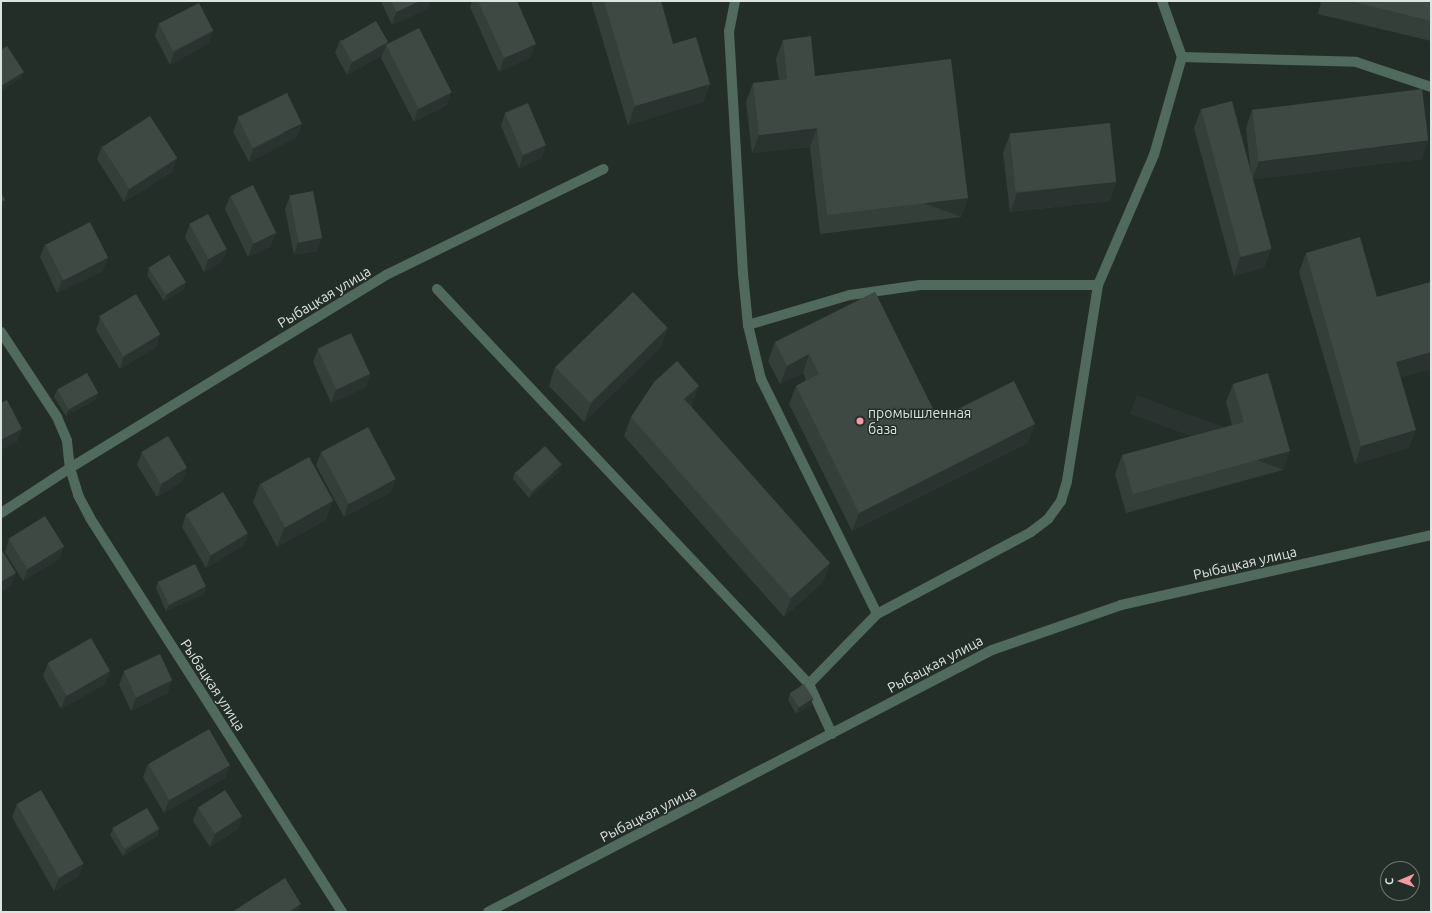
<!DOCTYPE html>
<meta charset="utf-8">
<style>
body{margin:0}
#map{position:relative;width:1432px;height:913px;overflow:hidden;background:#242e29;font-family:Ubuntu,sans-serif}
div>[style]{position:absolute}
.minor>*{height:10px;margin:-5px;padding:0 5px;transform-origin:5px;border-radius:5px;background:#516a5e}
.wall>*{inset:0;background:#353f3a}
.shaded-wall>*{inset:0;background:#2b3330;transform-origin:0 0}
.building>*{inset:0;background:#3e4944;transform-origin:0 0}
.dots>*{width:11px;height:11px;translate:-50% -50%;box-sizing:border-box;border:2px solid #242e29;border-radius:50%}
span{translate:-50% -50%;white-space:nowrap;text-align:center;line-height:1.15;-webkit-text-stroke:3px #242e29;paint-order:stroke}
.street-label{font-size:14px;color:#dde3e0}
.poi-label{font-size:14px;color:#dde3e0}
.left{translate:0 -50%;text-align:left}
.frame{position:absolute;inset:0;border:2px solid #dde3e0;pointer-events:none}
.north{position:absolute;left:1380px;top:861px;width:40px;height:40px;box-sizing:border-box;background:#242e29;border:1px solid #6e7672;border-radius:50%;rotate:268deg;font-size:11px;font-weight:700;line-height:16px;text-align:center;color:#dde3e0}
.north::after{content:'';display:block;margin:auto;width:14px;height:18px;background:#f49aa3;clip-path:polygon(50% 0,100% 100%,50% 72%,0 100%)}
</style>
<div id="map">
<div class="minor">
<i style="left:735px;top:1px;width:31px;rotate:101deg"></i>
<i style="left:729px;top:31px;width:243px;rotate:86.7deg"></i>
<i style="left:743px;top:274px;width:51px;rotate:84.4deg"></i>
<i style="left:748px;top:325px;width:56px;rotate:76.5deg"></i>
<i style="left:761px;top:379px;width:262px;rotate:63.7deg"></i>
<i style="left:877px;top:614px;width:98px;rotate:134.2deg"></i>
<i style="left:1182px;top:57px;width:174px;rotate:1.6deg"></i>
<i style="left:1356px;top:62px;width:79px;rotate:18.4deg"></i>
<i style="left:437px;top:289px;width:543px;rotate:46.72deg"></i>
<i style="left:809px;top:684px;width:55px;rotate:65.3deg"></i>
<i style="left:748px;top:325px;width:106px;rotate:-16.4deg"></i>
<i style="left:850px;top:295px;width:71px;rotate:-8.1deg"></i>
<i style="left:920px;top:285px;width:178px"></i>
<i style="left:1px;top:332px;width:102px;rotate:56.6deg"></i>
<i style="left:57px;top:417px;width:26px;rotate:67deg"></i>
<i style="left:67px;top:441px;width:27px;rotate:84deg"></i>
<i style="left:70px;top:468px;width:28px;rotate:73deg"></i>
<i style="left:78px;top:495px;width:26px;rotate:62deg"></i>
<i style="left:90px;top:518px;width:468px;rotate:57.4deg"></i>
<i style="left:1px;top:513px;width:82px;rotate:-33.1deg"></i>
<i style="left:70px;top:468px;width:370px;rotate:-31.4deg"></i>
<i style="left:386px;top:275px;width:242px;rotate:-26deg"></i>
<i style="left:877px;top:614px;width:174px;rotate:-28deg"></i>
<i style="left:1031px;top:532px;width:21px;rotate:-37deg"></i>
<i style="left:1048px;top:519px;width:22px;rotate:-54deg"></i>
<i style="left:1061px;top:501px;width:21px;rotate:-73deg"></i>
<i style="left:1067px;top:481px;width:198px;rotate:-81deg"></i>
<i style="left:1098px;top:285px;width:142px;rotate:-66.7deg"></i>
<i style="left:1154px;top:155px;width:102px;rotate:-74.1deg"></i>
<i style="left:1182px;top:57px;width:59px;rotate:-109.7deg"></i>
<i style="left:488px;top:912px;width:568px;rotate:-27.47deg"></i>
<i style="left:992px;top:650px;width:137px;rotate:-19.2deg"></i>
<i style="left:1121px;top:605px;width:318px;rotate:-12.7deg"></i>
</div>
<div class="wall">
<i style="clip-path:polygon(381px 1px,430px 1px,427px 9px,392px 25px)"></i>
<i style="clip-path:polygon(472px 1px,517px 1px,531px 57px,499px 72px,470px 7px)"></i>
<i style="clip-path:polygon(591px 1px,661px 1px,673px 44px,710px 84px,703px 102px,628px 125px)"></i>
<i style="clip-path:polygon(1321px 1px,1431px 1px,1431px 41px,1318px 14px)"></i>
<i style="clip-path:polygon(159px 23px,213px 31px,208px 44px,170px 65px,155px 36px)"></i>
<i style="clip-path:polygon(340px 40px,388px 42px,387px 45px,447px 105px,414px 122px,381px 58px,382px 55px,347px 75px,335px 53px)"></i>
<i style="clip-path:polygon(783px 40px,815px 76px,968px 198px,961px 217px,820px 234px,810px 147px,752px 153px,746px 102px,753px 83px,779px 80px,776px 59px)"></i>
<i style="clip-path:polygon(1201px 109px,1251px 174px,1246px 128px,1252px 110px,1422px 159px,1253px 179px,1271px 249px,1264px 267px,1234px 276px,1194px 128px)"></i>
<i style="clip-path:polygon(505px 113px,542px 158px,519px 168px,501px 126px)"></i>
<i style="clip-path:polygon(238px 119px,297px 137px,249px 162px,233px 132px)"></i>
<i style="clip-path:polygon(1010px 134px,1116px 182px,1110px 201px,1010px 212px,1003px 153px)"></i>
<i style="clip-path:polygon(102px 146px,177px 158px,172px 172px,124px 202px,97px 159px)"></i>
<i style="clip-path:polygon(230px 196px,271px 246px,248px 257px,225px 209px)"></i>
<i style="clip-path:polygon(290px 196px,317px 251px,294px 255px,285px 209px)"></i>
<i style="clip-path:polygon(190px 224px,222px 262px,204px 272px,185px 237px)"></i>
<i style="clip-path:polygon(45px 244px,103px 271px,57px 293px,40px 257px)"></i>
<i style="clip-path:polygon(1306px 253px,1377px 297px,1431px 282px,1431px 369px,1401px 377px,1409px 448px,1355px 464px,1299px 272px)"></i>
<i style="clip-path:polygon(149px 268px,184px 289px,164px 301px,147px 275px)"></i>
<i style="clip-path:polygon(875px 292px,938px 419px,1028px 443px,852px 531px,789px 404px,796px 386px,806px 380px,803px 373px,780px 384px,768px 361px,775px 342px)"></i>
<i style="clip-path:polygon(100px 317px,160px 334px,156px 347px,120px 369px,96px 330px)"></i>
<i style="clip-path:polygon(661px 347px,584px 422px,549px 386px,555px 367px)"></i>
<i style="clip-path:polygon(318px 349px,370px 374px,366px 387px,331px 403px,313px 362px)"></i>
<i style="clip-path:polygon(1233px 384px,1283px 470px,1126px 513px,1115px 474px,1122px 455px,1232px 425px,1226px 402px)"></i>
<i style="clip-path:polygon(699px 386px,692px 404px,691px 406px,830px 563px,823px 582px,784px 617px,624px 436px,631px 417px)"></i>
<i style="clip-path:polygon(57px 390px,98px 393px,95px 400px,66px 416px,54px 397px)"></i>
<i style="clip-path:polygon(142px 452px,183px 481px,157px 497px,137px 465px)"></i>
<i style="clip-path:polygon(321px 452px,391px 492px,344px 517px,316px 465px)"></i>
<i style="clip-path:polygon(515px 472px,559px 472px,529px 498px,513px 479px)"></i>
<i style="clip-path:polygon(260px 483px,326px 520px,277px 547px,253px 502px)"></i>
<i style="clip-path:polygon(186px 514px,248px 533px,243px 546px,206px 568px,182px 527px)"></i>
<i style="clip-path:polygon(9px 539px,64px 546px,59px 559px,23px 581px,5px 552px)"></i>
<i style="clip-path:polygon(158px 581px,204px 594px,166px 611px,156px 588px)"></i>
<i style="clip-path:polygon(48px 663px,110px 671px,105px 684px,61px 709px,43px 676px)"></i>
<i style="clip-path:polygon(124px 672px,168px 693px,131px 711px,119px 685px)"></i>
<i style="clip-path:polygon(790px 694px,813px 698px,811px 705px,796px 714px,788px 700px)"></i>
<i style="clip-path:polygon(148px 764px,230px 765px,225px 778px,164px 813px,143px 777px)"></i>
<i style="clip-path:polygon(17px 804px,83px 864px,78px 877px,54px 891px,12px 817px)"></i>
<i style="clip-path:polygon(198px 808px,242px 816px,238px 829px,210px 847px,193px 821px)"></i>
<i style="clip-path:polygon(113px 829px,159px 829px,157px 836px,123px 856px,110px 835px)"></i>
</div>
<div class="shaded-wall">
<i style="clip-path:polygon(420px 1px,430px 1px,427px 9px,392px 25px,396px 12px)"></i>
<i style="clip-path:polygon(213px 31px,208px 44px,170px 65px,174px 52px)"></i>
<i style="clip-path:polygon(388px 42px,382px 55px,347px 75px,352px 62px)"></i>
<i style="clip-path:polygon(536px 44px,531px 57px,499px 72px,504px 58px)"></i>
<i style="clip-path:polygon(24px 72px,21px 78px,1px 91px,1px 86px)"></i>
<i style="clip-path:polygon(710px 84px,703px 102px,628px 125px,635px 106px)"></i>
<i style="clip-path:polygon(451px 92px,447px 105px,414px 122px,418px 109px)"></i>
<i style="clip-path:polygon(302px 124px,297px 137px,249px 162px,253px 149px)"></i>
<i style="clip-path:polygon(817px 128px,810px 147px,752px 153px,759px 135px)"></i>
<i style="clip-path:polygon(1428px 141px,1422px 159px,1252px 180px,1259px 161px)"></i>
<i style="clip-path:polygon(546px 145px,542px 158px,519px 168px,523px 155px)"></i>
<i style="clip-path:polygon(177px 158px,172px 172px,124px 202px,129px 189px)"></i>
<i style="clip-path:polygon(1116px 182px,1110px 201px,1010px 212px,1017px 193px)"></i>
<i style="left:968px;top:198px;width:20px;height:142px;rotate:110deg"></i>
<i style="clip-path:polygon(5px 200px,1px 210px,1px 202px)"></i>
<i style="clip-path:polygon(276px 233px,271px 246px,248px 257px,253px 244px)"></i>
<i style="clip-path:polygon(322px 238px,317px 251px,294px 255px,298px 242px)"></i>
<i style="clip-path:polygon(227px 249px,222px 262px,204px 272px,208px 259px)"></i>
<i style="clip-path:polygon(1271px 249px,1264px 267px,1234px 276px,1240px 257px)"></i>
<i style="clip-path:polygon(108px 258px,103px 271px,57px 293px,62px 280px)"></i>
<i style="clip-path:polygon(186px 282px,184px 289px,164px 301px,166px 295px)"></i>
<i style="clip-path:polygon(668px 328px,661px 347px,584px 422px,591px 403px)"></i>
<i style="clip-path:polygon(160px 334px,156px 347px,120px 369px,124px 356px)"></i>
<i style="clip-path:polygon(1431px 352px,1431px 369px,1389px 381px,1396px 362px)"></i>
<i style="clip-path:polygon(809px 354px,803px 373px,780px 384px,787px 366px)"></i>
<i style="clip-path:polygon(370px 374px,366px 387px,331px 403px,336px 390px)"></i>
<i style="clip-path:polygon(699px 386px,692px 404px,677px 418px,684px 399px)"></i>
<i style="clip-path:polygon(98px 393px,95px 400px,66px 416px,68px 410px)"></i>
<i style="clip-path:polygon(1035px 424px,1028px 443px,852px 531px,859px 513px)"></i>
<i style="clip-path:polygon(22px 429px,17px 442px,1px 450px,1px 440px)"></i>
<i style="clip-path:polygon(1416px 430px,1409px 448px,1355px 464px,1361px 446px)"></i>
<i style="left:1290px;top:451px;width:20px;height:163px;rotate:110deg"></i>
<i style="clip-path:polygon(562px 465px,559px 472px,529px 498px,532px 492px)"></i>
<i style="clip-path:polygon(187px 468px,183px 481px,157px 497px,162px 484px)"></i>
<i style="clip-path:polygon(396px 479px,391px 492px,344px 517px,348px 504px)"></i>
<i style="clip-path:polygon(333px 501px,326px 520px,277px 547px,284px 528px)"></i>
<i style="clip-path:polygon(248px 533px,243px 546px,206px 568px,211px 555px)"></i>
<i style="clip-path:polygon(64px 546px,59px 559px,23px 581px,28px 568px)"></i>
<i style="clip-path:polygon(830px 563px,823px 582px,784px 617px,791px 598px)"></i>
<i style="clip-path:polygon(16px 573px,11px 586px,1px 592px,1px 582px)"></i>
<i style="clip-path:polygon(206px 587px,204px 594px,166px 611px,169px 605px)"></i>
<i style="clip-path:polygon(110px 671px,105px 684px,61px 709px,66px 696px)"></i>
<i style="clip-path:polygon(172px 680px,168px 693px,131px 711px,136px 698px)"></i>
<i style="clip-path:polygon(813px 698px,811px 705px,796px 714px,799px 707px)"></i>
<i style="clip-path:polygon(230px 765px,225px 778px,164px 813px,169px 800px)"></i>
<i style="clip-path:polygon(242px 816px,238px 829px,210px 847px,215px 834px)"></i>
<i style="clip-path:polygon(159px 829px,157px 836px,123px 856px,126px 850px)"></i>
<i style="clip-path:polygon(83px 864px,78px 877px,54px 891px,59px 878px)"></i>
<i style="clip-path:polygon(301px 904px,298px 912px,289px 912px)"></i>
</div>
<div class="building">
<i style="clip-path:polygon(391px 1px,420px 1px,396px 12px)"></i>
<i style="clip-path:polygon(478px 1px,517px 1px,536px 44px,504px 58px)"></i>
<i style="clip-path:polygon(604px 1px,661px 1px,673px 44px,696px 37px,710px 84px,635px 106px)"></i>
<i style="clip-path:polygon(1350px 1px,1431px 1px,1431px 21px)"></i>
<i style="left:199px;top:3px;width:31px;height:45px;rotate:63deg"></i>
<i style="left:376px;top:21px;width:24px;height:41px;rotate:60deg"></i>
<i style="left:419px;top:28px;width:72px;height:37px;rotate:63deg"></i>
<i style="clip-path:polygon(811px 36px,815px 76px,951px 59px,968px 198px,827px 215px,817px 128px,759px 135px,753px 83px,787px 79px,783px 40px)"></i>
<i style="clip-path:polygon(7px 46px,24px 72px,1px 86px,1px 50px)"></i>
<i style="left:1422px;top:89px;width:52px;height:171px;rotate:83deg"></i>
<i style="left:287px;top:93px;width:34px;height:55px;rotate:64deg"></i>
<i style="left:1232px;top:101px;width:153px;height:32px;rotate:75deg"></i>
<i style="left:528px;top:103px;width:46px;height:25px;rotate:67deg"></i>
<i style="left:150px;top:116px;width:50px;height:57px;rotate:57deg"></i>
<i style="left:1110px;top:123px;width:59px;height:101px;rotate:84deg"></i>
<i style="left:253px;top:185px;width:53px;height:25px;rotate:64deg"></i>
<i style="left:313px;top:191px;width:48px;height:24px;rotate:79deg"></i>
<i style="clip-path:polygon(1px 193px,5px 200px,1px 202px)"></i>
<i style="left:208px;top:214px;width:40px;height:21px;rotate:62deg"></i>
<i style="left:90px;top:222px;width:40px;height:50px;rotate:63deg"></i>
<i style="clip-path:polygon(1360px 237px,1377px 297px,1431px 282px,1431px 352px,1396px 362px,1416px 430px,1361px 446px,1306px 253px)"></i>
<i style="left:169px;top:255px;width:32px;height:24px;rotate:58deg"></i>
<i style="left:633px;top:292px;width:50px;height:108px;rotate:46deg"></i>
<i style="clip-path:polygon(875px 292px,938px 419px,1014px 381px,1035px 424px,859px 513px,796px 386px,819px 374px,809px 354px,787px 366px,775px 342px)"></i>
<i style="left:136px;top:294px;width:47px;height:43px;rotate:59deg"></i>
<i style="left:351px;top:333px;width:45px;height:37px;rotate:65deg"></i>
<i style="clip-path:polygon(677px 361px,699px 386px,684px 399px,830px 563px,791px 598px,631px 417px,654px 382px)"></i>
<i style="left:87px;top:373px;width:23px;height:34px;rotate:61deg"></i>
<i style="clip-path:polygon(1268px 373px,1290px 451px,1133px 494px,1122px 455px,1244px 422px,1233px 384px)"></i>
<i style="clip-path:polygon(7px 400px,22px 429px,1px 440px,1px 403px)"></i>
<i style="left:368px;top:427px;width:59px;height:53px;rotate:62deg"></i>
<i style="left:168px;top:436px;width:37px;height:31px;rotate:59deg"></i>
<i style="left:545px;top:446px;width:25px;height:40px;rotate:48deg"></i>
<i style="left:309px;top:457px;width:50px;height:55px;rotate:61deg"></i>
<i style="left:223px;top:492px;width:48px;height:43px;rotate:59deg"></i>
<i style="left:45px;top:516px;width:36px;height:43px;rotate:58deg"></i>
<i style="clip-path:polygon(1px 549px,16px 573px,1px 582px)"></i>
<i style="left:195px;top:564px;width:25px;height:41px;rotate:64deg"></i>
<i style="left:91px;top:638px;width:38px;height:50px;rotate:60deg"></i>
<i style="left:160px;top:654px;width:29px;height:40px;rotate:65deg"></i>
<i style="left:804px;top:684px;width:17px;height:17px;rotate:57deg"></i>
<i style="left:209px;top:729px;width:42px;height:70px;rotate:60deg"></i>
<i style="left:41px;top:790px;width:85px;height:28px;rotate:60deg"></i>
<i style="left:225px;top:790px;width:31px;height:32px;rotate:57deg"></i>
<i style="left:147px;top:808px;width:24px;height:40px;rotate:60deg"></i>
<i style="clip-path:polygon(285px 878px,301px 904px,289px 912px,232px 912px)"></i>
</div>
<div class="dots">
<i style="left:860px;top:421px;background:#f49aa3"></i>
</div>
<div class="street-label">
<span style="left:324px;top:297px;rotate:-31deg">Рыбацкая улица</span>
<span style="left:1245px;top:563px;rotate:-13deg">Рыбацкая улица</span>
<span style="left:935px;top:664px;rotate:-28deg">Рыбацкая улица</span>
<span style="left:213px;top:685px;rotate:57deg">Рыбацкая улица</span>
<span style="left:648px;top:814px;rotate:-27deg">Рыбацкая улица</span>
</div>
<div class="poi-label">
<span class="left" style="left:868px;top:421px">промышленная<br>база</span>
</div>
<div class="frame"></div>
<div class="north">С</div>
</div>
